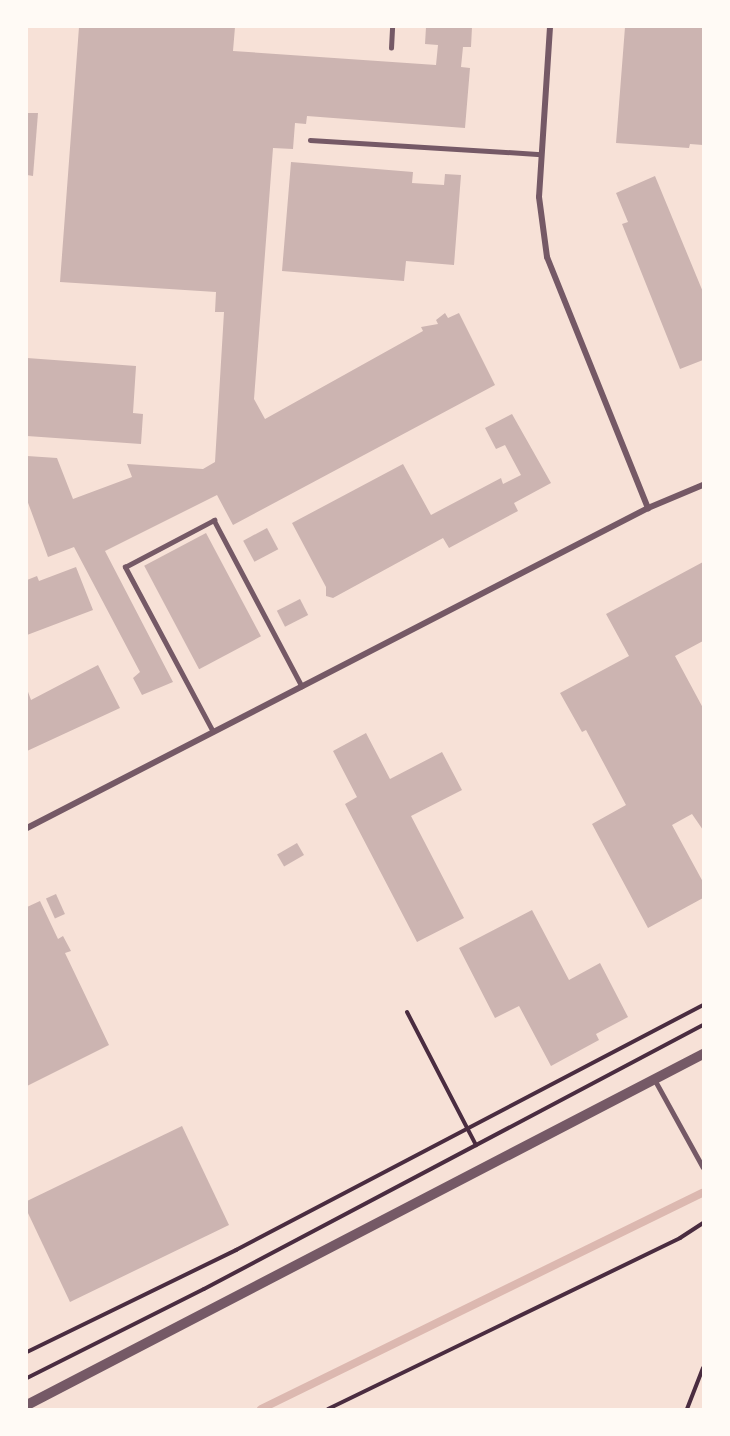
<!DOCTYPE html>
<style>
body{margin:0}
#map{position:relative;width:730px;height:1436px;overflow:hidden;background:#f7e1d7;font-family:"DM Sans",sans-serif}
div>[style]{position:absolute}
.stream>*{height:8px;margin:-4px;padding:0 4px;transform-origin:4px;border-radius:4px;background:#dcb8b0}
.building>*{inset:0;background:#ccb4b1;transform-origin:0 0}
.path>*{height:4px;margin:-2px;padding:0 2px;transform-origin:2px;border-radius:2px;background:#4a2c40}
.service>*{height:4.5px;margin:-2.25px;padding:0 2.25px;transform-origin:2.25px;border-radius:2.25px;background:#755966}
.minor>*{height:6px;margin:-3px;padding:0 3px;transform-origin:3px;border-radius:3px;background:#755966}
.tertiary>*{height:10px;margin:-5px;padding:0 5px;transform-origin:5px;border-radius:5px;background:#755966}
span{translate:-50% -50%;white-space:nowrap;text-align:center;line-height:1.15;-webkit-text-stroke:6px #fffaf5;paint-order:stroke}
.frame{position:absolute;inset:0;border:28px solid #fffaf5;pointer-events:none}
</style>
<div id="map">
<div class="stream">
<i style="left:261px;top:1409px;width:492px;rotate:-26.1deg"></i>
</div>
<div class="building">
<i style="clip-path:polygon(79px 27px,235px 27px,233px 51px,436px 65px,438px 45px,425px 44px,426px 27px,472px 27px,471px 47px,463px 47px,461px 67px,470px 68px,465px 128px,307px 116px,306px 124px,295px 123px,293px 149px,273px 148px,254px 399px,265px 419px,423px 331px,421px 327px,438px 324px,436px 320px,445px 313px,448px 318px,459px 313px,495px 385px,233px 525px,217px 495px,105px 551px,173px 682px,142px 695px,133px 678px,140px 672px,74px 547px,48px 557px,27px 500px,27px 456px,57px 458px,73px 499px,132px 477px,127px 464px,203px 469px,215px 462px,224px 312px,215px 312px,216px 292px,60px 282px)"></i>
<i style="clip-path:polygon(625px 27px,703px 27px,703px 145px,690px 144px,689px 148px,616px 143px)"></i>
<i style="clip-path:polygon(27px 113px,38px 113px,33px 176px,27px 175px)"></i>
<i style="clip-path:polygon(291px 162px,413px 172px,412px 183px,444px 185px,445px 174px,461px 175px,454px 265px,406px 261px,404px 281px,282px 271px)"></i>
<i style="clip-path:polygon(655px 176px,703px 292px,703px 360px,680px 369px,622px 224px,628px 222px,616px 193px)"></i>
<i style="clip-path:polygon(27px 358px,136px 366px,133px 413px,143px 414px,141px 444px,27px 436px)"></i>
<i style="clip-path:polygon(512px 414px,551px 483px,514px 503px,518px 511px,449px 548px,443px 538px,333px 598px,326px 596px,326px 587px,292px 523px,403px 464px,431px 515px,501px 478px,503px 484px,521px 475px,505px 445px,496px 449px,485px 428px)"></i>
<i style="left:267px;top:528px;width:24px;height:27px;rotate:62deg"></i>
<i style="left:206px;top:533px;width:117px;height:70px;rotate:62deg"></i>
<i style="clip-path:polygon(703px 562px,703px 641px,675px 656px,703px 708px,703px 830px,692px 814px,672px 825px,703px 882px,703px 898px,648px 928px,592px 824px,626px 805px,586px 730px,582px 732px,560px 693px,629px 656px,606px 614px)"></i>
<i style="clip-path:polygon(76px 567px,93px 610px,27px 635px,27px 580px,37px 576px,39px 581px)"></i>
<i style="left:300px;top:599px;width:18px;height:26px;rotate:63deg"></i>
<i style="clip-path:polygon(98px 665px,120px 708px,27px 751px,27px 689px,31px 700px)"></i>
<i style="clip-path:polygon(366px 733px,390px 779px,442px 752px,462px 790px,411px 816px,464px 918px,417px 942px,345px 804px,357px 797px,333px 751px)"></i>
<i style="left:297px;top:843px;width:14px;height:23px;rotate:60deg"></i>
<i style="left:56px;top:894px;width:22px;height:11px;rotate:66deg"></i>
<i style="clip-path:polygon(40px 901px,58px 939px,63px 936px,71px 951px,65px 953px,109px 1045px,27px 1086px,27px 907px)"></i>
<i style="clip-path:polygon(532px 910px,569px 980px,600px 963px,628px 1017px,596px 1034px,599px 1040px,551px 1066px,519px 1006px,495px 1018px,459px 948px)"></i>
<i style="clip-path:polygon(182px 1126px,229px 1225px,70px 1302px,27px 1211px,27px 1201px)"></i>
</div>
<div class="path">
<i style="left:407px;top:1012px;width:150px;rotate:62.6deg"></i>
<i style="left:27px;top:1352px;width:233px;rotate:-26deg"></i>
<i style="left:236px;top:1250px;width:527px;rotate:-27.68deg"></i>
<i style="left:27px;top:1378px;width:198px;rotate:-26.7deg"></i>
<i style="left:204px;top:1289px;width:565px;rotate:-27.88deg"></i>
<i style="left:328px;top:1409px;width:391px;rotate:-25.9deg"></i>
<i style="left:680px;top:1238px;width:27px;rotate:-33deg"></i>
<i style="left:687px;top:1409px;width:44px;rotate:-68.7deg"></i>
</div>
<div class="service">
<i style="left:391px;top:48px;width:21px;rotate:-87deg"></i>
<i style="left:310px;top:140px;width:231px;rotate:3.5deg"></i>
<i style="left:213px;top:732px;width:187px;rotate:-118.1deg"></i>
<i style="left:125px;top:567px;width:101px;rotate:-27.8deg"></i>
<i style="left:214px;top:520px;width:188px;rotate:62.1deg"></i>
<i style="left:655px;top:1080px;width:99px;rotate:61.1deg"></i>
</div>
<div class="minor">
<i style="left:550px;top:27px;width:170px;rotate:93.7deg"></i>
<i style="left:539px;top:197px;width:61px;rotate:82.4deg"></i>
<i style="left:547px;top:257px;width:271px;rotate:68.1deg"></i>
<i style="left:27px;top:828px;width:699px;rotate:-27.26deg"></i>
<i style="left:648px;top:508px;width:60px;rotate:-22.7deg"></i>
</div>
<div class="tertiary">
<i style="left:27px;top:1405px;width:762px;rotate:-27.44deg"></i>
</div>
<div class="frame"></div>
</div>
